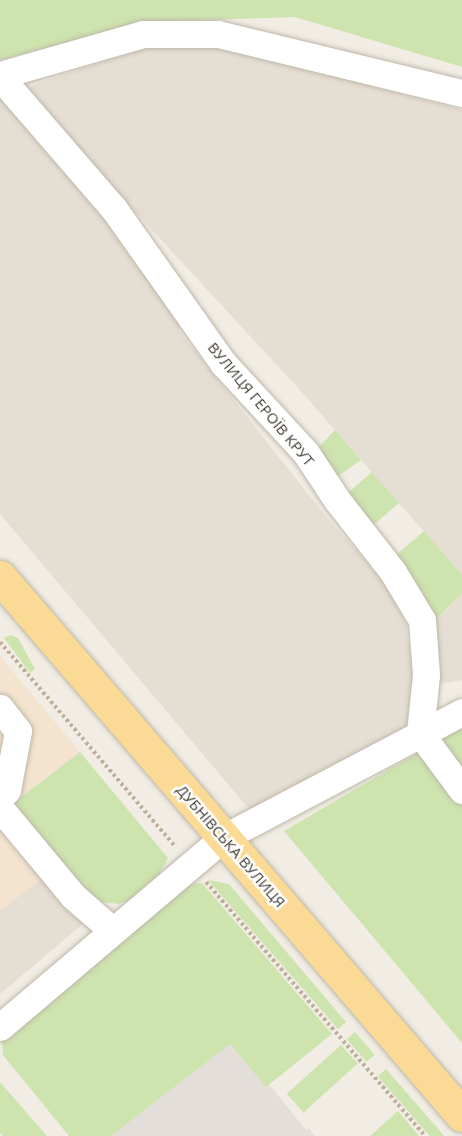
<!DOCTYPE html>
<meta charset="utf-8">
<style>
body{margin:0}
#map{position:relative;width:462px;height:1136px;overflow:hidden;background:#f1ede4;font-family:"Open Sans",sans-serif}
div>[style]{position:absolute}
.residential>*{inset:0;background:#e5ded2}
.commercial>*{inset:0;background:#f3e3cf}
.industrial>*{inset:0;background:#e3ded9}
.green>*{inset:0;background:#cde4ae;transform-origin:0 0}
.path>*{height:4px;margin-top:-2px;transform-origin:0;background:repeating-linear-gradient(90deg,#bdaf99 0 3px,transparent 0 6px)}
.roads{filter:drop-shadow(0 0 2px #bfb7aa) drop-shadow(0 0 2px #bfb7aa)}
.minor>*{height:27px;margin:-13.5px;padding:0 13.5px;transform-origin:13.5px;border-radius:13.5px;background:#fff}
.major>*{height:33px;margin:-16.5px;padding:0 16.5px;transform-origin:16.5px;border-radius:16.5px;background:#fada94}
span{translate:-50% -50%;white-space:nowrap;text-align:center;line-height:1.15;-webkit-text-stroke:5px #fff;paint-order:stroke}
.street-label{font-size:15px;color:#433d34}
</style>
<div id="map">
<div class="residential">
<i style="clip-path:polygon(216px 44px,462px 110px,462px 575px,299px 389px,22px 89px,143px 48px)"></i>
<i style="clip-path:polygon(0 91px,181px 306px,179px 331px,324px 514px,387px 585px,405px 621px,414px 675px,406px 731px,249px 809px,0 514px)"></i>
<i style="clip-path:polygon(462px 593px,462px 680px,437px 684px,435px 620px)"></i>
<i style="clip-path:polygon(45px 877px,84px 923px,0 994px,0 910px)"></i>
</div>
<div class="commercial">
<i style="clip-path:polygon(0 656px,80px 752px,0 813px)"></i>
<i style="clip-path:polygon(0 823px,45px 877px,0 910px)"></i>
</div>
<div class="industrial">
<i style="clip-path:polygon(230px 1044px,266px 1086px,269px 1084px,306px 1130px,309px 1128px,315px 1136px,111px 1136px)"></i>
</div>
<div class="green">
<i style="clip-path:polygon(0 0,462px 0,462px 67px,295px 17px,147px 22px,0 60px)"></i>
<i style="clip-path:polygon(335px 430px,361px 460px,334px 479px,317px 449px)"></i>
<i style="left:372px;top:472px;width:41px;height:36px;rotate:49deg"></i>
<i style="clip-path:polygon(424px 531px,462px 575px,462px 593px,435px 620px,394px 557px)"></i>
<i style="clip-path:polygon(10px 635px,18px 638px,35px 669px,30px 673px,4px 638px)"></i>
<i style="clip-path:polygon(462px 727px,462px 1043px,284px 831px)"></i>
<i style="clip-path:polygon(80px 752px,168px 858px,157px 879px,136px 898px,119px 904px,102px 902px,79px 889px,12px 804px)"></i>
<i style="clip-path:polygon(208px 880px,229px 884px,346px 1022px,338px 1029px)"></i>
<i style="clip-path:polygon(202px 883px,332px 1034px,266px 1087px,230px 1044px,111px 1136px,69px 1136px,3px 1055px,2px 1042px,187px 884px)"></i>
<i style="left:355px;top:1032px;width:30px;height:11px;rotate:49deg"></i>
<i style="left:341px;top:1045px;width:25px;height:73px;rotate:48deg"></i>
<i style="left:386px;top:1069px;width:89px;height:11px;rotate:49deg"></i>
<i style="clip-path:polygon(0 1082px,47px 1136px,3px 1136px,0 1133px)"></i>
<i style="clip-path:polygon(398px 1111px,419px 1136px,370px 1136px)"></i>
</div>
<div class="path">
<i style="left:0;top:642px;width:270px;rotate:49.4deg"></i>
<i style="left:206px;top:882px;width:335px;rotate:49.2deg"></i>
</div>
<div class="roads">
<div class="minor">
<i style="left:0;top:75px;width:149px;rotate:-16deg"></i>
<i style="left:143px;top:34px;width:75px"></i>
<i style="left:218px;top:34px;width:251px;rotate:13.6deg"></i>
<i style="left:0;top:77px;width:174px;rotate:49.2deg"></i>
<i style="left:114px;top:209px;width:189px;rotate:54.7deg"></i>
<i style="left:223px;top:363px;width:122px;rotate:47.3deg"></i>
<i style="left:306px;top:453px;width:56px;rotate:56.6deg"></i>
<i style="left:337px;top:500px;width:91px;rotate:52.1deg"></i>
<i style="left:393px;top:572px;width:56px;rotate:58.9deg"></i>
<i style="left:422px;top:620px;width:55px;rotate:85.8deg"></i>
<i style="left:426px;top:675px;width:58px;rotate:95.9deg"></i>
<i style="left:420px;top:733px;width:71px;rotate:53.6deg"></i>
<i style="left:0;top:708px;width:29px;rotate:52deg"></i>
<i style="left:18px;top:731px;width:60px;rotate:100.6deg"></i>
<i style="left:7px;top:790px;width:10px;rotate:135deg"></i>
<i style="left:0;top:808px;width:114px;rotate:50.3deg"></i>
<i style="left:73px;top:896px;width:52px;rotate:41.1deg"></i>
<i style="left:0;top:1027px;width:292px;rotate:-40.3deg"></i>
<i style="left:223px;top:838px;width:270px;rotate:-27.8deg"></i>
</div>
<div class="major">
<i style="left:0;top:577px;width:709px;rotate:49.35deg"></i>
</div>
</div>
<div class="street-label">
<span style="left:261px;top:404px;rotate:50deg">ВУЛИЦЯ ГЕРОЇВ КРУТ</span>
<span style="left:231px;top:846px;rotate:49deg">ДУБНІВСЬКА ВУЛИЦЯ</span>
</div>
</div>
